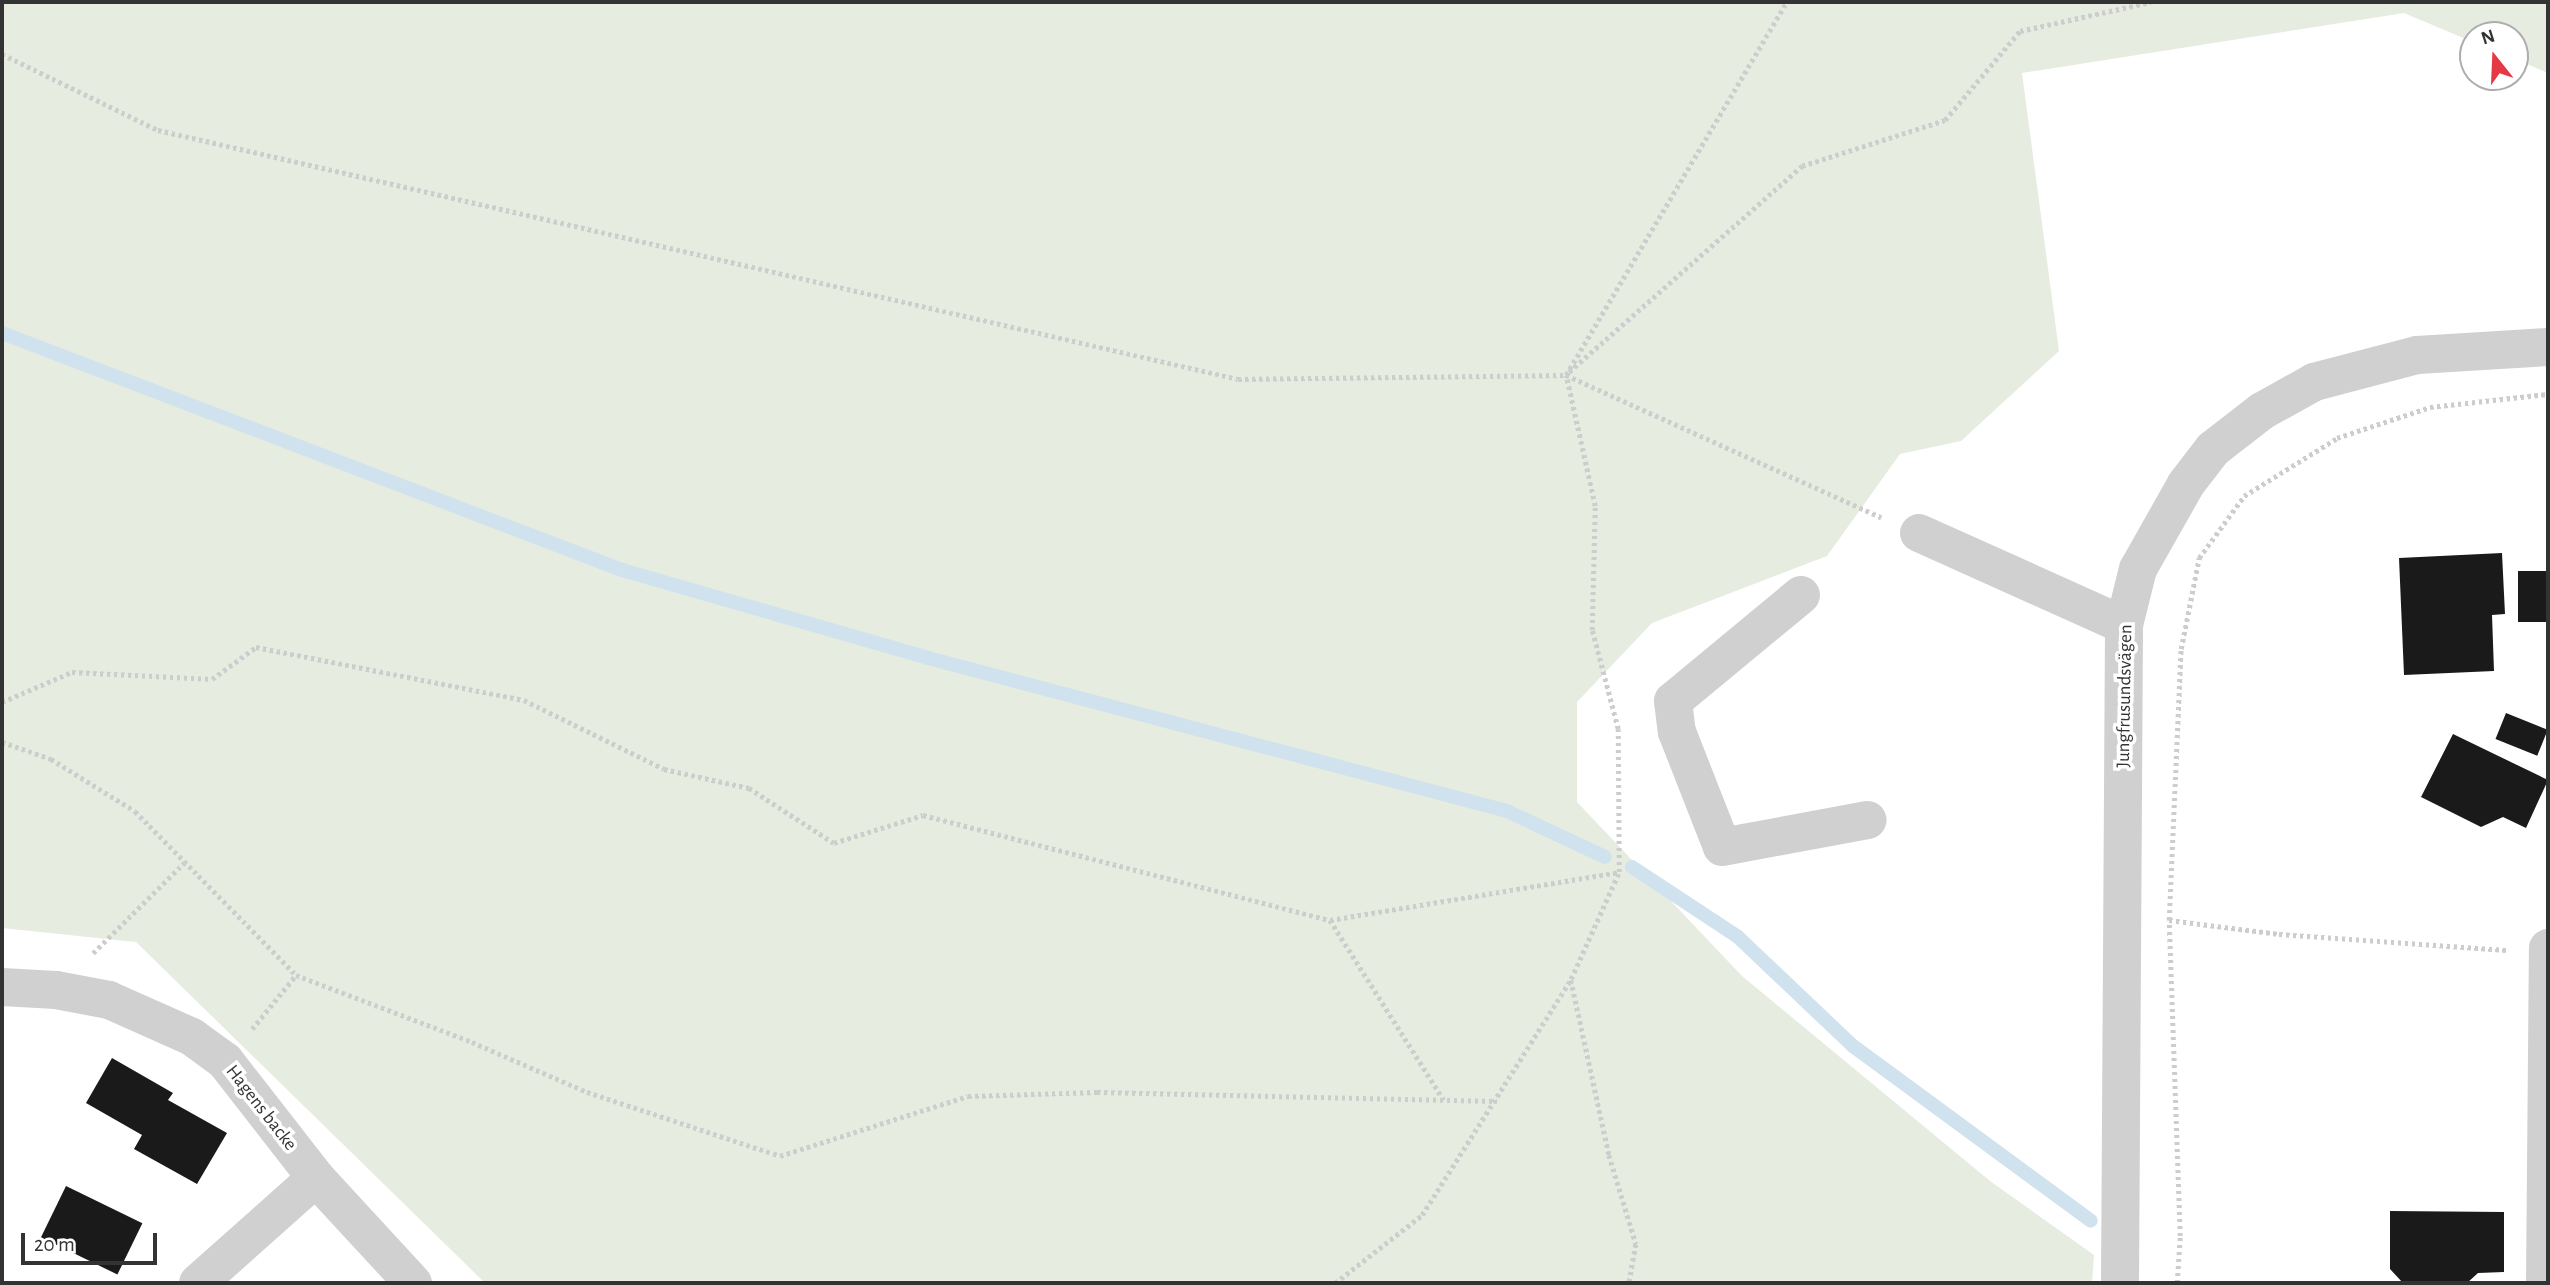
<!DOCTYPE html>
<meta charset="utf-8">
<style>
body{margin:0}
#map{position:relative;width:2550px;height:1285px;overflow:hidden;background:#fff;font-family:"Alegreya Sans",sans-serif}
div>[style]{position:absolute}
.green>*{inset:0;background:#e6ecdf}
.stream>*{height:14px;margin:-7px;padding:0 7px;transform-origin:7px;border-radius:7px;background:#cfe2ee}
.building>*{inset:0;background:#1a1a1a;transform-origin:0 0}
.path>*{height:4.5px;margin-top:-2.25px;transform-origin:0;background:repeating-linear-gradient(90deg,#cdcdcd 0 3.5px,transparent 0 7px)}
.minor>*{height:38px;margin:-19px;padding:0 19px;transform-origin:19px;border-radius:19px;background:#d0d0d0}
.tertiary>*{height:38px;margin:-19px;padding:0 19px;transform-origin:19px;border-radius:19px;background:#d0d0d0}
span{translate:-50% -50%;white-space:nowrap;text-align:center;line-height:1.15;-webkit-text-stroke:7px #fff;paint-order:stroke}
.street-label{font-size:19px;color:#333}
.frame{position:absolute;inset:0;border:4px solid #333;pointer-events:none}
.north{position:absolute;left:2459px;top:21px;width:70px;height:70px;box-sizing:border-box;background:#fff;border:2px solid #adadad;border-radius:50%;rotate:342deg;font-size:19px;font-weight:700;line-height:28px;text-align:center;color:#333}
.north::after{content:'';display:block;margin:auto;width:24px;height:32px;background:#e63946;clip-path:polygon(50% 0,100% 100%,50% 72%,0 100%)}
.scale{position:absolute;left:21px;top:1233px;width:136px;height:32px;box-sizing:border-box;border:4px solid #333;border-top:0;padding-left:9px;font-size:21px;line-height:24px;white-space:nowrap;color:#333;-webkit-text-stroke:5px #fff;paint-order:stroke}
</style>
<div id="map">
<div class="green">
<i style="clip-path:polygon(2px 2px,2548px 2px,2548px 73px,2515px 59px,2515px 35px,2473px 35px,2473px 42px,2404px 13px,2022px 73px,2059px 351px,1961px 441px,1900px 454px,1827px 556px,1652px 623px,1577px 702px,1577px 802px,1742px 976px,1990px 1181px,2094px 1255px,2092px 1283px,485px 1283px,136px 942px,2px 928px)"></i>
</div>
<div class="stream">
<i style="left:2px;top:333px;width:664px;rotate:20.92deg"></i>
<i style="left:622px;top:570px;width:318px;rotate:16deg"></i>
<i style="left:928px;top:658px;width:599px;rotate:14.8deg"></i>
<i style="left:1507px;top:811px;width:108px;rotate:25.1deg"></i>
<i style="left:1632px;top:867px;width:127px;rotate:33.4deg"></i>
<i style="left:1738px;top:937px;width:158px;rotate:43.5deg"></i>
<i style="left:1853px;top:1046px;width:295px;rotate:36.3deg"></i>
</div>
<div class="building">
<i style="clip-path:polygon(2502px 553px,2505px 614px,2492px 615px,2494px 671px,2404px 675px,2399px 558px)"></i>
<i style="left:2518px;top:571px;width:30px;height:51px"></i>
<i style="left:2506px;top:713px;width:45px;height:28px;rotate:22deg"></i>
<i style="clip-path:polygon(2453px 734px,2548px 780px,2526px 828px,2503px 817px,2481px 827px,2421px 797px)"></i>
<i style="clip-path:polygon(112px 1058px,173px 1093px,168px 1100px,227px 1133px,197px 1184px,134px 1149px,142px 1135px,86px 1103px)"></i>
<i style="left:66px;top:1186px;width:85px;height:57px;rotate:26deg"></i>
<i style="clip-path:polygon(2390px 1211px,2504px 1212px,2504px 1272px,2478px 1273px,2467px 1283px,2403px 1283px,2390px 1269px)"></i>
</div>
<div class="path">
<i style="left:2px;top:54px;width:174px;rotate:26deg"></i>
<i style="left:158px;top:130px;width:1108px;rotate:12.98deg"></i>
<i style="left:1238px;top:379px;width:328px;rotate:-0.7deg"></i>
<i style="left:1566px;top:375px;width:346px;rotate:24.3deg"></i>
<i style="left:1569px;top:372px;width:311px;rotate:-41.5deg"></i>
<i style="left:1802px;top:166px;width:150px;rotate:-17.8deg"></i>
<i style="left:1945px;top:120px;width:116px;rotate:-49.9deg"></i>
<i style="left:2020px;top:31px;width:134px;rotate:-12.5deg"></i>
<i style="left:2px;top:702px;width:76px;rotate:-23.2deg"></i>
<i style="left:72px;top:672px;width:140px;rotate:2.9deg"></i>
<i style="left:212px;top:679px;width:54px;rotate:-36deg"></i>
<i style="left:256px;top:647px;width:273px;rotate:11.2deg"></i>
<i style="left:524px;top:700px;width:156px;rotate:26.2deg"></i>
<i style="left:664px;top:769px;width:87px;rotate:12.6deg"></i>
<i style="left:749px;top:788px;width:101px;rotate:32.9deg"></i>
<i style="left:834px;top:843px;width:93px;rotate:-17.5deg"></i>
<i style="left:923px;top:815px;width:420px;rotate:14.5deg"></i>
<i style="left:1330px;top:920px;width:293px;rotate:-9.4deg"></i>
<i style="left:2px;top:742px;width:52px;rotate:19.1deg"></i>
<i style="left:51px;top:759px;width:99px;rotate:31.8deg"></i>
<i style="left:135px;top:811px;width:230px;rotate:45.5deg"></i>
<i style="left:296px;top:975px;width:188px;rotate:20.8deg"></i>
<i style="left:472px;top:1042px;width:125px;rotate:23.5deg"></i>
<i style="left:587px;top:1092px;width:203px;rotate:18.3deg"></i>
<i style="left:780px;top:1156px;width:197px;rotate:-17.7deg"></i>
<i style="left:968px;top:1096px;width:129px;rotate:-1.8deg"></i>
<i style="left:1097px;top:1092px;width:400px;rotate:1.3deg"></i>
<i style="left:1330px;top:920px;width:213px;rotate:57.7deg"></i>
<i style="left:2169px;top:920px;width:111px;rotate:7.3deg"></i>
<i style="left:2279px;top:934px;width:228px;rotate:4deg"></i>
<i style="left:93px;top:953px;width:129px;rotate:-44.7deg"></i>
<i style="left:1571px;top:980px;width:179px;rotate:77.7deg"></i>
<i style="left:1609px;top:1155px;width:93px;rotate:73.1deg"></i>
<i style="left:1636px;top:1244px;width:40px;rotate:100deg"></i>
<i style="left:252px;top:1029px;width:70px;rotate:-50.8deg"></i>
<i style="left:1335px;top:1283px;width:110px;rotate:-38deg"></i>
<i style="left:1422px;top:1215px;width:279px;rotate:-57.7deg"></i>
<i style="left:1571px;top:979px;width:117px;rotate:-65.8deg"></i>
<i style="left:1619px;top:872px;width:143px;rotate:-90.4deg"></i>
<i style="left:1618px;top:729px;width:102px;rotate:-104.7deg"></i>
<i style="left:1592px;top:630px;width:124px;rotate:-88.6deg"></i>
<i style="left:1595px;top:506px;width:134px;rotate:-102.5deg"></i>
<i style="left:1566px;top:375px;width:434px;rotate:-59.4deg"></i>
<i style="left:2177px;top:1283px;width:47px;rotate:-86.3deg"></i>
<i style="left:2180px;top:1236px;width:316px;rotate:-92deg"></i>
<i style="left:2169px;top:920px;width:271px;rotate:-87.5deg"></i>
<i style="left:2181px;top:649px;width:93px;rotate:-78.8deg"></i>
<i style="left:2199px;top:558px;width:77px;rotate:-54deg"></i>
<i style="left:2244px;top:496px;width:110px;rotate:-31.9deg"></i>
<i style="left:2337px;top:438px;width:98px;rotate:-18.4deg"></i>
<i style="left:2430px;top:407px;width:119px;rotate:-6.3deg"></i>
</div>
<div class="minor">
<i style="left:1919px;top:533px;width:225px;rotate:24.2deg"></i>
<i style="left:1801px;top:595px;width:166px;rotate:140.4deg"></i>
<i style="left:1673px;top:701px;width:31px;rotate:83deg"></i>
<i style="left:1677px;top:732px;width:123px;rotate:68.6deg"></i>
<i style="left:1722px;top:847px;width:148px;rotate:-10.5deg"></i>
<i style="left:2px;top:987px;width:54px;rotate:3.2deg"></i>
<i style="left:56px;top:990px;width:54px;rotate:10.7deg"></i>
<i style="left:109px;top:1000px;width:91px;rotate:24deg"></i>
<i style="left:192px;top:1037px;width:41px;rotate:36deg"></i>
<i style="left:225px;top:1061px;width:148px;rotate:52.1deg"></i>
<i style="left:316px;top:1178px;width:143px;rotate:47.3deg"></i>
<i style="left:198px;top:1283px;width:158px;rotate:-41.7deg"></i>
<i style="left:2545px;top:1283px;width:335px;rotate:-89.5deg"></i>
</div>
<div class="tertiary">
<i style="left:2120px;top:1283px;width:658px;rotate:-89.65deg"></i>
<i style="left:2124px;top:625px;width:58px;rotate:-76deg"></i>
<i style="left:2138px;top:569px;width:98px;rotate:-60.5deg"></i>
<i style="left:2186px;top:484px;width:44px;rotate:-52.4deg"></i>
<i style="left:2213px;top:449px;width:62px;rotate:-37.8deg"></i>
<i style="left:2262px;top:411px;width:60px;rotate:-29.1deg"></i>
<i style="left:2314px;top:382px;width:106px;rotate:-14.7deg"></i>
<i style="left:2417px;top:355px;width:131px;rotate:-3.5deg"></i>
</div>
<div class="street-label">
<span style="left:2125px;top:696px;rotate:-89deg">Jungfrusundsvägen</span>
<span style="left:261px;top:1108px;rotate:52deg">Hagens backe</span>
</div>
<div class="frame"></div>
<div class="north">N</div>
<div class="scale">20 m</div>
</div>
